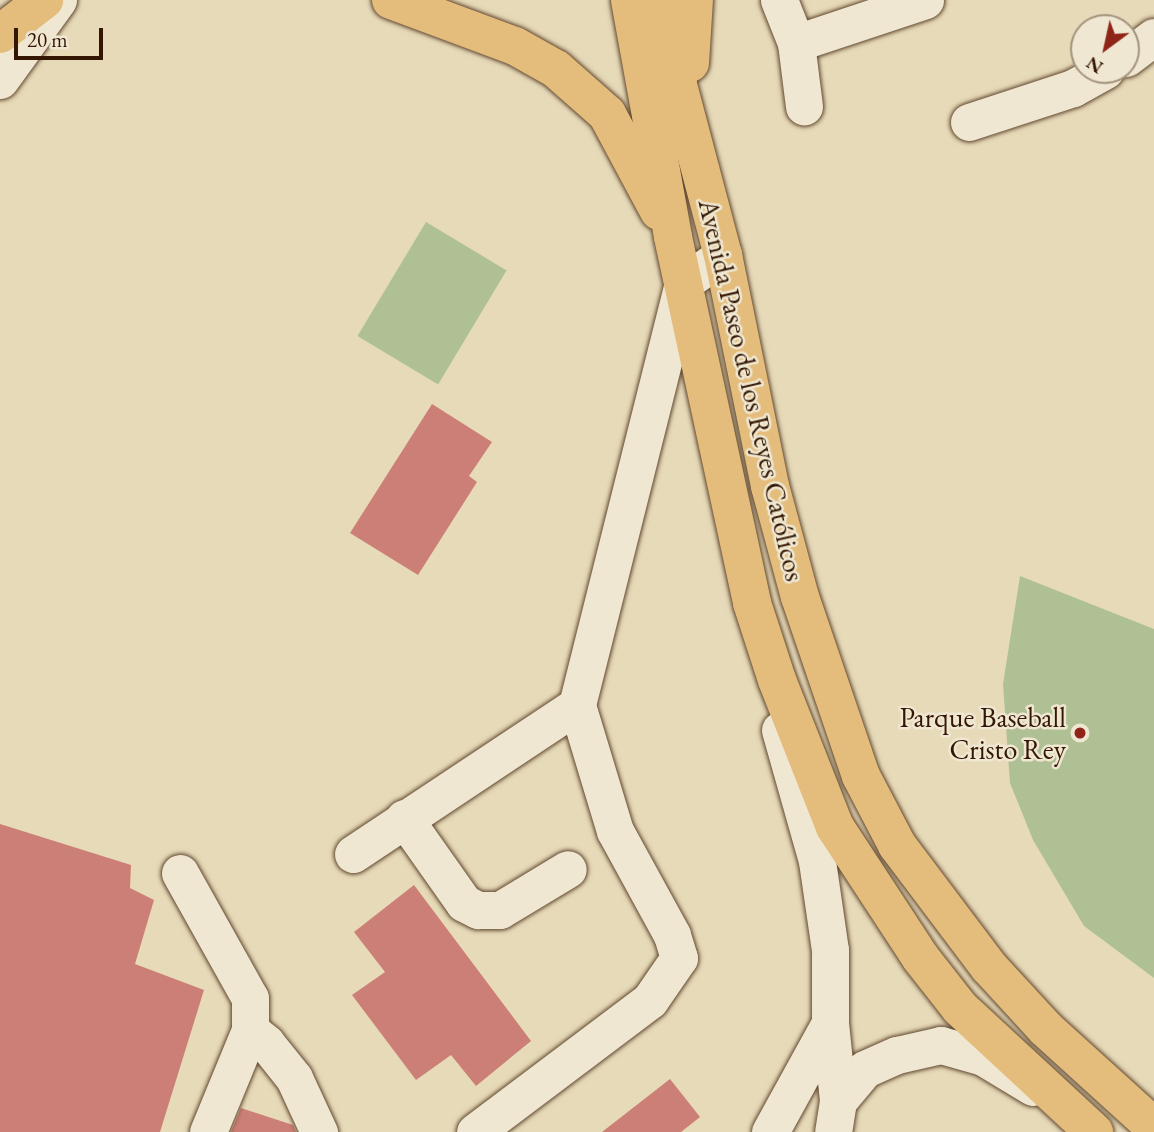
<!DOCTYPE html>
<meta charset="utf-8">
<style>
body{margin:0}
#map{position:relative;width:1154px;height:1132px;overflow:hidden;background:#e7dab8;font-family:"EB Garamond",serif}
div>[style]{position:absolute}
.green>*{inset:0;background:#afc194;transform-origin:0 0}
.building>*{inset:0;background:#cc7f76}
.roads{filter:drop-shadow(0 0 2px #614830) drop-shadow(0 0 2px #614830)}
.minor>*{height:37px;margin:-18.5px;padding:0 18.5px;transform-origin:18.5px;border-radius:18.5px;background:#efe7d1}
.major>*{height:38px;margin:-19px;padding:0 19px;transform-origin:19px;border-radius:19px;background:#e4bd7c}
.dots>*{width:19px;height:19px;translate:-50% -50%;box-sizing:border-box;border:4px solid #efe7d1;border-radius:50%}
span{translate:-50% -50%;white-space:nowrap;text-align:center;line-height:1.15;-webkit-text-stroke:5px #efe7d1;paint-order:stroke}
.street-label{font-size:28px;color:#341702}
.poi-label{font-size:28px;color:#341702}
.right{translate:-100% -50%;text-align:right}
.north{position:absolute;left:1070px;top:14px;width:70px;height:70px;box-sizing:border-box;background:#efe7d1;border:2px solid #a4947e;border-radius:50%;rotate:213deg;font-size:19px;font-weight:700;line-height:28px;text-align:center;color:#341702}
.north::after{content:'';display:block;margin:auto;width:24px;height:32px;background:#8f2418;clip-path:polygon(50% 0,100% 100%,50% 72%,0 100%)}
.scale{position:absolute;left:14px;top:28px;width:89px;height:32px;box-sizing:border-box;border:4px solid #341702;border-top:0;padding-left:9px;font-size:21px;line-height:24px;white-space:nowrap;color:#341702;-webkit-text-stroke:5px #efe7d1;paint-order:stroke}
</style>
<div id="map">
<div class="green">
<i style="left:426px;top:222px;width:94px;height:133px;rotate:31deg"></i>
<i style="clip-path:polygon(1020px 576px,1154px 629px,1154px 978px,1084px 926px,1033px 840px,1010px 783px,1003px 684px)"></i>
</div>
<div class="building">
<i style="clip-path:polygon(432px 404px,492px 442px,469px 476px,477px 482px,418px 575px,350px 533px)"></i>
<i style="clip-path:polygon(0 824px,131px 865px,130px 888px,154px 900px,135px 964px,204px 990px,160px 1132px,0 1132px)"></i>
<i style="clip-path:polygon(414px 885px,531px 1041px,476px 1086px,451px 1055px,416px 1080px,352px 995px,385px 972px,354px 932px)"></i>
<i style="clip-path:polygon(670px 1079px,700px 1117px,681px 1132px,602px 1132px)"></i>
<i style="clip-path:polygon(241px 1108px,293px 1125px,296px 1132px,231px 1132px)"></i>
</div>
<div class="roads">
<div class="minor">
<i style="left:779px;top:0;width:46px;rotate:68.4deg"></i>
<i style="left:796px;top:43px;width:64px;rotate:82.8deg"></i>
<i style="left:796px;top:43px;width:136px;rotate:-18.4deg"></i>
<i style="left:1126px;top:58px;width:35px;rotate:-37deg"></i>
<i style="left:0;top:80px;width:99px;rotate:-54.1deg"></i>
<i style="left:969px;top:122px;width:109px;rotate:-18.1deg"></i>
<i style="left:1073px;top:88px;width:37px;rotate:-29deg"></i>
<i style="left:780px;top:730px;width:136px;rotate:74.2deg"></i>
<i style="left:817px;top:861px;width:90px;rotate:81.7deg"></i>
<i style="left:830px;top:950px;width:73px;rotate:90deg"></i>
<i style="left:830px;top:1023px;width:78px;rotate:84.1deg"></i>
<i style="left:838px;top:1101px;width:31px;rotate:99deg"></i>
<i style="left:404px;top:818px;width:104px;rotate:54.8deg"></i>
<i style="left:464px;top:903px;width:16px;rotate:27deg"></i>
<i style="left:478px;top:910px;width:22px"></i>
<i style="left:500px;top:910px;width:79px;rotate:-31.1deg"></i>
<i style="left:353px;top:854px;width:269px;rotate:-33.6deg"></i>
<i style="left:180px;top:873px;width:143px;rotate:60.8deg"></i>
<i style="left:250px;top:998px;width:32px;rotate:90deg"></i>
<i style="left:250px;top:1030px;width:110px;rotate:112.4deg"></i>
<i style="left:250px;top:1030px;width:21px;rotate:39deg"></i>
<i style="left:266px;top:1043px;width:45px;rotate:51.3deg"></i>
<i style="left:294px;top:1078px;width:60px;rotate:65.2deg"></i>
<i style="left:838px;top:1101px;width:42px;rotate:-49.8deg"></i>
<i style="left:865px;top:1069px;width:35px;rotate:-24deg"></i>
<i style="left:897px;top:1055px;width:45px;rotate:-12.8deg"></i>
<i style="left:941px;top:1045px;width:44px;rotate:15.9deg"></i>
<i style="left:983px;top:1057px;width:58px;rotate:31deg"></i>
<i style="left:475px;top:1132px;width:219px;rotate:-37deg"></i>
<i style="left:650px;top:1000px;width:51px;rotate:-55.4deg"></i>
<i style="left:679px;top:958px;width:24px;rotate:-107deg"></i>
<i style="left:672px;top:935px;width:119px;rotate:-118.7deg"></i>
<i style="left:615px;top:831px;width:132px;rotate:-106.8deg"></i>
<i style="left:577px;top:705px;width:435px;rotate:-75.9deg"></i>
<i style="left:683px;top:283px;width:49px;rotate:-35deg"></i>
<i style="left:770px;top:1132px;width:124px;rotate:-61.2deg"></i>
</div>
<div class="major">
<i style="left:391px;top:0;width:132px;rotate:20.4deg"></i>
<i style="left:515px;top:46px;width:47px;rotate:29.3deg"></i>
<i style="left:556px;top:69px;width:68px;rotate:41.4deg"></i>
<i style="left:607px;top:114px;width:110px;rotate:61.8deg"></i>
<i style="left:630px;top:0;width:241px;rotate:79.7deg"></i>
<i style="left:673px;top:237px;width:374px;rotate:77.8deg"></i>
<i style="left:752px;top:603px;width:81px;rotate:72deg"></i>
<i style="left:777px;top:680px;width:158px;rotate:68.5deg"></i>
<i style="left:835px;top:827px;width:155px;rotate:56.8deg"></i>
<i style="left:920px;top:957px;width:65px;rotate:51.9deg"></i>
<i style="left:960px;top:1008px;width:183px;rotate:42.8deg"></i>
<i style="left:664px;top:0;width:86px;rotate:80.6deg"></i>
<i style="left:678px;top:85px;width:176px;rotate:75.2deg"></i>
<i style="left:723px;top:255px;width:236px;rotate:78.5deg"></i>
<i style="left:770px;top:486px;width:115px;rotate:74.9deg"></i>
<i style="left:800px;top:597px;width:189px;rotate:71.2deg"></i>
<i style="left:861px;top:776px;width:78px;rotate:62.4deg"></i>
<i style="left:897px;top:845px;width:153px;rotate:53deg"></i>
<i style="left:989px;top:967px;width:84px;rotate:47.4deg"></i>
<i style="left:1046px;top:1029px;width:146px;rotate:42.2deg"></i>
<i style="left:0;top:34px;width:56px;rotate:-37.7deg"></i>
<i style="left:690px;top:63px;width:63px;rotate:-86.4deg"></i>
</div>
</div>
<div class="dots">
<i style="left:1080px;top:733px;background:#8f2418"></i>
</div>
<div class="street-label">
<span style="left:752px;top:390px;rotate:77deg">Avenida Paseo de los Reyes Católicos</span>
</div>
<div class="poi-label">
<span class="right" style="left:1066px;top:733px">Parque Baseball<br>Cristo Rey</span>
</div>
<div class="north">N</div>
<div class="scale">20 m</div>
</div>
